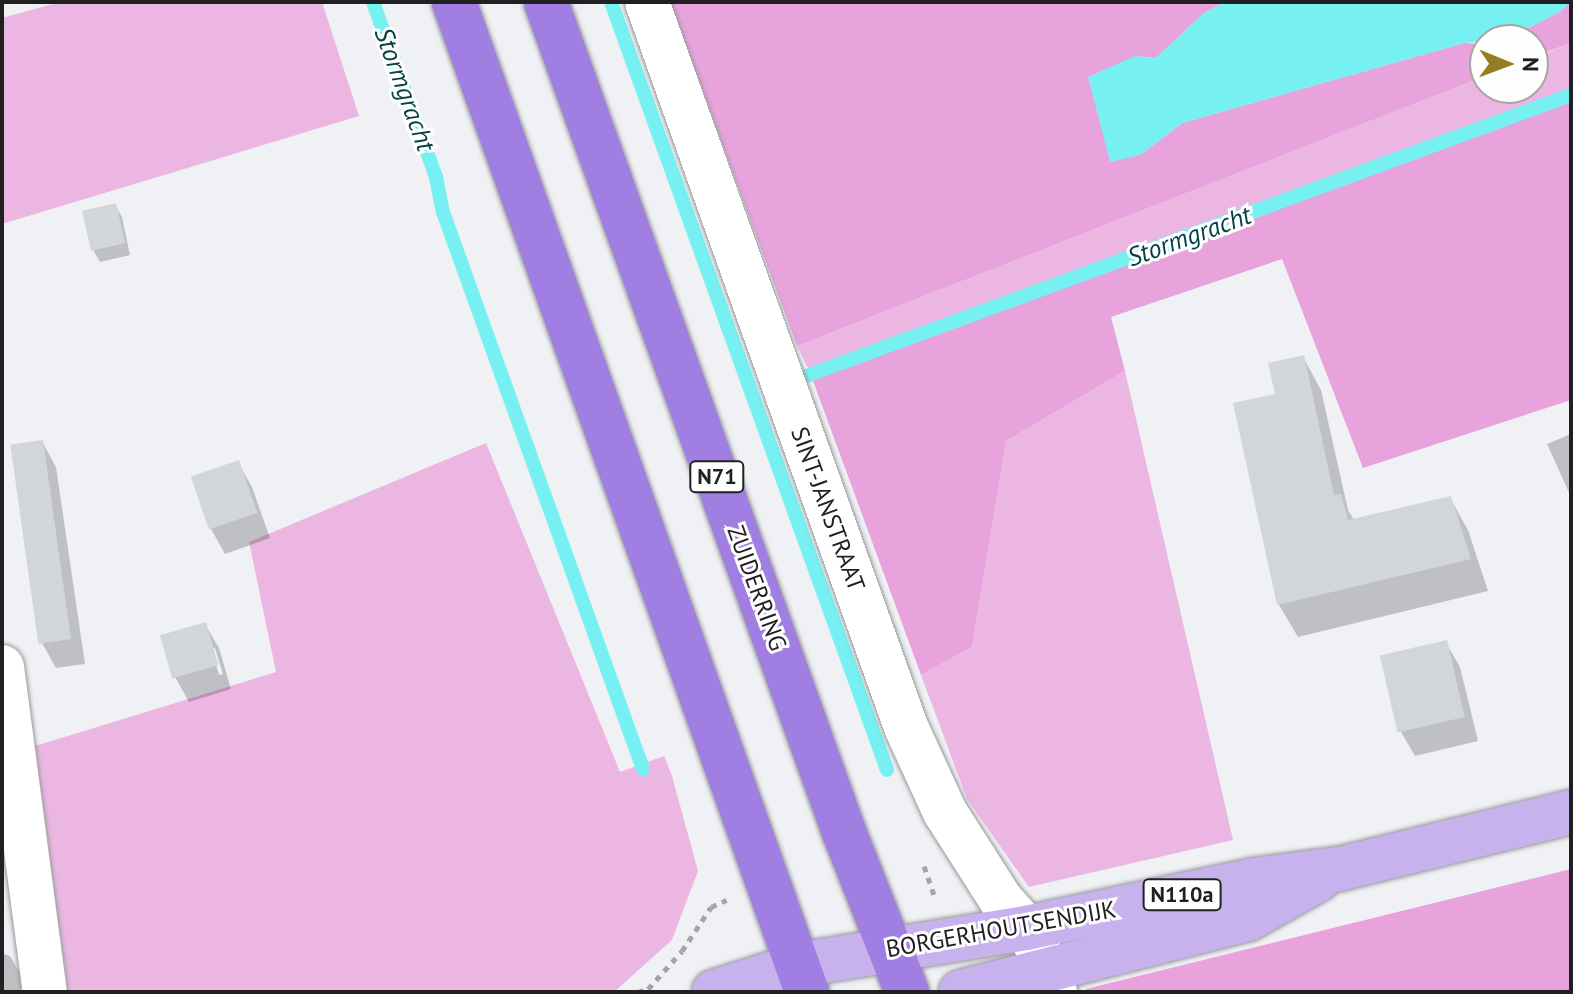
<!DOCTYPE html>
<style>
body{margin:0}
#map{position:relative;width:1573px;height:994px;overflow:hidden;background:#eff1f4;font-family:"PT Sans",sans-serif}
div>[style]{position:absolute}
.green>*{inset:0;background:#ebb7e2}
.forest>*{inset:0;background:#e8a3dd}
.water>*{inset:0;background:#76f0f1}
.shadow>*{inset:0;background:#0003}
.stream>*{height:14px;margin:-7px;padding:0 7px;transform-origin:7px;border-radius:7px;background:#76f0f1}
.building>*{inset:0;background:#d3d6d8;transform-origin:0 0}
.path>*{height:5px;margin-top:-2.5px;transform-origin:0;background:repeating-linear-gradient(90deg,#a4a5a7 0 6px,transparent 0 12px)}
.roads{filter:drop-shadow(0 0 2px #97999b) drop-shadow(0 0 2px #97999b)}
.minor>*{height:44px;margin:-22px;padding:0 22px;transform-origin:22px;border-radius:22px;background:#fff}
.major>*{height:44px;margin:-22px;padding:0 22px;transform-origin:22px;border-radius:22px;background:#c7b2ee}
.highway>*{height:44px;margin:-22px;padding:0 22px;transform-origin:22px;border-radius:22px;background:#a17ee2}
span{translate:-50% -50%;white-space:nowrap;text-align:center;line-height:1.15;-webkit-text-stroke:6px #fefeff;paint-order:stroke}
.shield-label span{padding:2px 6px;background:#fefeff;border:2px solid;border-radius:6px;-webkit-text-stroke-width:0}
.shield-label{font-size:22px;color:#202021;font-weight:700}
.street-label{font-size:24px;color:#202021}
.water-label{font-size:26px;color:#044141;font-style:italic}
.frame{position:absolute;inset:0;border:4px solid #202021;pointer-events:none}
.north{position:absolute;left:1469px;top:24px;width:80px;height:80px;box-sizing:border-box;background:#fefeff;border:2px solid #a5a5a6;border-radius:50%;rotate:91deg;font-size:22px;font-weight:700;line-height:32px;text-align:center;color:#202021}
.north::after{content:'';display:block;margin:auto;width:28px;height:36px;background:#957d24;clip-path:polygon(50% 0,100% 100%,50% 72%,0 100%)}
</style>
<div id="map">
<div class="green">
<i style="clip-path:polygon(60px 2px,322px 2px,359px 116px,2px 224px,2px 18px)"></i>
<i style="clip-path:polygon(1571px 43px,1571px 101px,809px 370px,797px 346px,1485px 76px,1485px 88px,1533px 88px,1533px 58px)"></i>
<i style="clip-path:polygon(1125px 371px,1233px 840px,1029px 887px,967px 799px,921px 675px,972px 647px,1006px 441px)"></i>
<i style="clip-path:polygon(486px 443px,620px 772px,664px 756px,672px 776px,698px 871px,672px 940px,614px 992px,68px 992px,35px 746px,276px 672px,249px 542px)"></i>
</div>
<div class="forest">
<i style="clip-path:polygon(670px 2px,1224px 2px,1203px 14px,1156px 58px,1135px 56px,1140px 155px,1182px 123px,1464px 43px,1485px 44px,1485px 76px,797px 346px)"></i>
<i style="clip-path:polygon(1571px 2px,1571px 43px,1533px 57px,1533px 40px,1505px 40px,1561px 11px)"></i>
<i style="clip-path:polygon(1571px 101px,1571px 400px,1363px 468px,1282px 259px,1111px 317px,1125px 371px,1006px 441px,972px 647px,921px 675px,809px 370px)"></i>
<i style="clip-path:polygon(1571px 869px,1571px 992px,1085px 992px,1086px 989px)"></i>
</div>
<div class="water">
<i style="clip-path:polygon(1224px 2px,1571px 2px,1561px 11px,1505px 40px,1464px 43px,1182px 123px,1140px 155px,1110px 162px,1088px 77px,1135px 56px,1156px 58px,1203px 14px)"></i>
</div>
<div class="shadow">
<i style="clip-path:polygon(115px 205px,122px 217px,130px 255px,100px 262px,93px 250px)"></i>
<i style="clip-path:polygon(1303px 357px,1321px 390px,1348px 510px,1354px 520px,1450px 498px,1468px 530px,1488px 591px,1298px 637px,1279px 605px,1236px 405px,1277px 396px)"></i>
<i style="clip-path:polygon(1571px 434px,1571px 497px,1547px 444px)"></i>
<i style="clip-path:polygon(43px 443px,56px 467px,85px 664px,56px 668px,42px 643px)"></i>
<i style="clip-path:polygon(238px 463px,252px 487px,270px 538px,225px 554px,211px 529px)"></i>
<i style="clip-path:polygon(evenodd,205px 624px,219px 648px,231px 689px,189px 702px,175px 677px,205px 624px,211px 648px,215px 648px,223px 674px,219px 675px,211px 648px)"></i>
<i style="clip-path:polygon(1446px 643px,1460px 667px,1478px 741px,1415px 756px,1401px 732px)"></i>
<i style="clip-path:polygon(2px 953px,10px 956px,24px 980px,19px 992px,2px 992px)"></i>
</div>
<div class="stream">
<i style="left:373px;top:2px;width:186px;rotate:70.2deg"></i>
<i style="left:436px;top:177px;width:36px;rotate:79deg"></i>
<i style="left:443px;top:212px;width:592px;rotate:70.25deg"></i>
<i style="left:611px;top:2px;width:816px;rotate:70.23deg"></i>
<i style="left:806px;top:376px;width:815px;rotate:-20.17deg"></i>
</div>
<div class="building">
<i style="left:116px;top:203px;width:41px;height:35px;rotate:77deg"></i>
<i style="clip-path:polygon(1304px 355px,1334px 495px,1341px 494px,1348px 520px,1451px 496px,1471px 559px,1277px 605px,1233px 403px,1275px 394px,1268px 363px)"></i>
<i style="left:43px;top:440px;width:201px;height:33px;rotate:82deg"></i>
<i style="left:239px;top:460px;width:56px;height:51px;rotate:71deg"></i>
<i style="left:206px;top:622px;width:45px;height:48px;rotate:74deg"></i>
<i style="left:1447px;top:640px;width:79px;height:69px;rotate:77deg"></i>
</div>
<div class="path">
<i style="left:924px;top:866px;width:34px;rotate:71deg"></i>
<i style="left:638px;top:992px;width:10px;rotate:-17deg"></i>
<i style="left:648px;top:989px;width:51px;rotate:-48.2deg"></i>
<i style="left:682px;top:951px;width:53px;rotate:-56.6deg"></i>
<i style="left:711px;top:907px;width:17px;rotate:-24deg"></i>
</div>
<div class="roads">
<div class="minor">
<i style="left:647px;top:2px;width:770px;rotate:70.34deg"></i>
<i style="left:906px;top:727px;width:94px;rotate:65.4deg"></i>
<i style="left:945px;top:812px;width:104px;rotate:57.5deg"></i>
<i style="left:1001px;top:900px;width:38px;rotate:48deg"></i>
<i style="left:1026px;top:928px;width:46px;rotate:60.1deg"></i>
<i style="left:1049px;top:968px;width:25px;rotate:76deg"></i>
<i style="left:2px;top:667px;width:328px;rotate:82.5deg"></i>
</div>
<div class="major">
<i style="left:714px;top:992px;width:88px;rotate:-17.8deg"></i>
<i style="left:798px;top:965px;width:231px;rotate:-9.2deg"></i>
<i style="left:1026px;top:928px;width:232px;rotate:-11.9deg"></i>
<i style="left:1253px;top:880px;width:87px;rotate:-7.3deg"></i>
<i style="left:1339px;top:869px;width:239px;rotate:-13.8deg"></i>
<i style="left:961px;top:992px;width:296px;rotate:-14.3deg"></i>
<i style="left:1248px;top:919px;width:81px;rotate:-29.4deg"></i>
</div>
<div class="highway">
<i style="left:454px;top:2px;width:1051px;rotate:70.38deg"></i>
<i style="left:546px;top:2px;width:882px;rotate:70.25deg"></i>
<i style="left:844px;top:832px;width:172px;rotate:68.5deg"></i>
</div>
</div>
<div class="shield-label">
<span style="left:717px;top:477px">N71</span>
<span style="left:1182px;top:895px">N110a</span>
</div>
<div class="street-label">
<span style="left:828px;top:509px;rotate:70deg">SINT-JANSTRAAT</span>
<span style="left:757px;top:588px;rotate:70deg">ZUIDERRING</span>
<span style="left:1001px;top:929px;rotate:-10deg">BORGERHOUTSENDIJK</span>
</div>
<div class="water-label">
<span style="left:405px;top:89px;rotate:70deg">Stormgracht</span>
<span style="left:1189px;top:236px;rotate:-20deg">Stormgracht</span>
</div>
<div class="frame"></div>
<div class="north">N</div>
</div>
